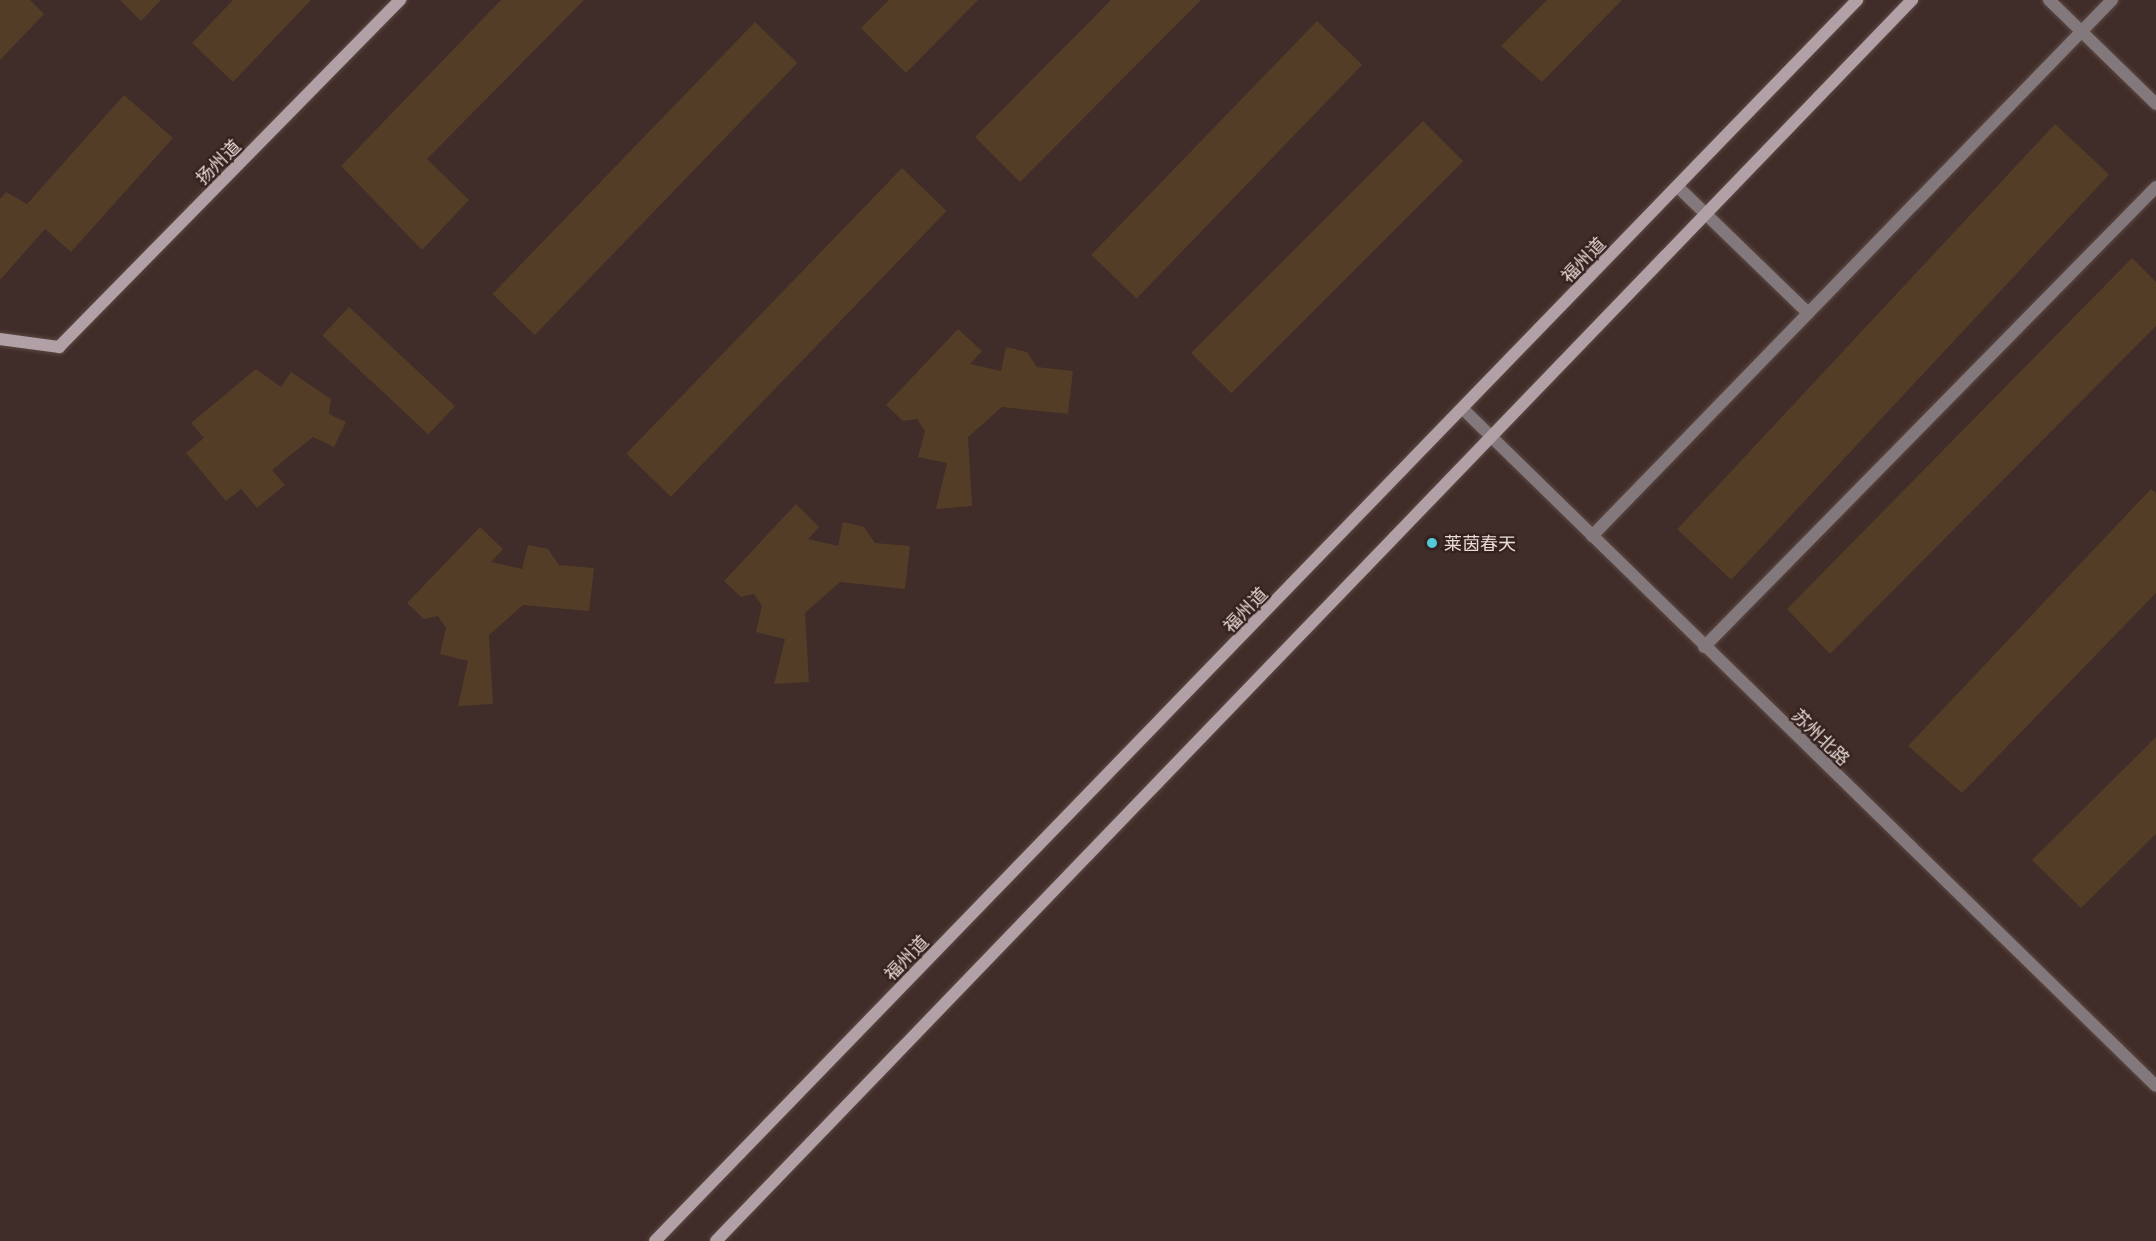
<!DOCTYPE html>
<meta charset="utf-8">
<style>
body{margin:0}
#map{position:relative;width:2156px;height:1241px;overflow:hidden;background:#402c28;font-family:"Golos Text","Noto Sans SC",sans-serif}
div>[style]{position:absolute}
.building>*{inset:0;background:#533d27;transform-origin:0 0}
.roads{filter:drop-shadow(0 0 2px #5b4844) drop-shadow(0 0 2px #5b4844)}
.street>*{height:12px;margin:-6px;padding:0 6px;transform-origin:6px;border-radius:6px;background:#83797c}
.secondary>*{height:12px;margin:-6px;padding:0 6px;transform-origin:6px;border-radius:6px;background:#b1a1a6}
.dots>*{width:16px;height:16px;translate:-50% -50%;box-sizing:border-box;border:3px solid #35221f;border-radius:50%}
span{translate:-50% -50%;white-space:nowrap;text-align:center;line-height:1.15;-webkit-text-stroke:4.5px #35221f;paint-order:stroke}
.street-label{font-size:18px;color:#e8dbd8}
.poi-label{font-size:18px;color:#e8dbd8}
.left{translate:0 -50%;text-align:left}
</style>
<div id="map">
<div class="building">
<i style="clip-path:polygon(0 0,30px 0,44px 14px,0 60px)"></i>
<i style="clip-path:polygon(120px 0,161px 0,141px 21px)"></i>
<i style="clip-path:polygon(233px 0,311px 0,233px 82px,192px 43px)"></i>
<i style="clip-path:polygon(501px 0,584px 0,427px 159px,469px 200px,422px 250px,341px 166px)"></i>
<i style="clip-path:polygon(889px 0,978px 0,906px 73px,861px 28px)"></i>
<i style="clip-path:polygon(1111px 0,1201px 0,1020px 182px,975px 137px)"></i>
<i style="clip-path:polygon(1547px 0,1622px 0,1542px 82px,1501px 46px)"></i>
<i style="left:1317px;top:21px;width:63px;height:325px;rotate:44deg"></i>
<i style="left:755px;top:22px;width:59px;height:378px;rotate:44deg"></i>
<i style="clip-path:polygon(124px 95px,173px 138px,71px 252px,45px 229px,0 280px,0 199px,6px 192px,27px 204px)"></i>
<i style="left:1423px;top:121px;width:57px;height:328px;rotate:45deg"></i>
<i style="left:2055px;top:124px;width:74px;height:554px;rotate:43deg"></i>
<i style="left:902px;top:168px;width:62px;height:397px;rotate:44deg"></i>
<i style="clip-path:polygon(2132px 258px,2156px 282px,2156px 326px,1830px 654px,1787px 609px)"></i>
<i style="left:349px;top:307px;width:145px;height:39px;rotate:43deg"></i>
<i style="clip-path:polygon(958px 329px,982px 351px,970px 364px,1001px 371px,1006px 347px,1027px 352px,1037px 367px,1073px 371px,1068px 414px,1002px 407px,968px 437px,972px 506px,936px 509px,947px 463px,918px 457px,925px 431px,917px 419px,903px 421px,886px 405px)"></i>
<i style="clip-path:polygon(256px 369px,281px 387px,291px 372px,331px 399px,329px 414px,346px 422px,334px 447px,313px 437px,272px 470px,285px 485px,257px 508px,241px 489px,226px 501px,186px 453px,204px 438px,191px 423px)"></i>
<i style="clip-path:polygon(2151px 489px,2156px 493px,2156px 593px,1962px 793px,1908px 746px)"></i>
<i style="clip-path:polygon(796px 504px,819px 527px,808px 539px,838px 546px,843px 522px,864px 527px,875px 543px,910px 546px,905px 589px,840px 582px,805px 613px,809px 682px,774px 684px,785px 639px,756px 632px,762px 606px,754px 594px,741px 597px,724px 581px)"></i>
<i style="clip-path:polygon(480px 527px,503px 549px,491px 562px,522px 569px,528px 545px,548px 549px,559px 565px,594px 568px,589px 611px,523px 605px,489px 635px,493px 704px,458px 706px,468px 661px,440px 654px,446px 628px,438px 616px,424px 619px,407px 603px)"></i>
<i style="clip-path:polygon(2156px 737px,2156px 834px,2081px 908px,2032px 860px)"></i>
</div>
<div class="roads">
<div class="street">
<i style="left:2049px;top:0;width:149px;rotate:44.2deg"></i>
<i style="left:1678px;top:187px;width:181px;rotate:44.1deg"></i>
<i style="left:1464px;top:410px;width:967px;rotate:44.33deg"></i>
<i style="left:1592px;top:536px;width:747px;rotate:-45.87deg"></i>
<i style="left:1704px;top:647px;width:645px;rotate:-45.5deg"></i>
</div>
<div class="secondary">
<i style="left:0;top:339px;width:60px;rotate:7.7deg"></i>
<i style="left:59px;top:347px;width:487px;rotate:-45.5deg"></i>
<i style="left:655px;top:1241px;width:1728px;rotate:-45.91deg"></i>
<i style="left:716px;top:1241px;width:1724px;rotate:-46.06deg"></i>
</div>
</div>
<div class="dots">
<i style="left:1432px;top:543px;background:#52cbd8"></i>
</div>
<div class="street-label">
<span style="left:218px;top:162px;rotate:-45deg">扬州道</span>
<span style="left:1583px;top:260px;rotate:-46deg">福州道</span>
<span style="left:1245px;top:610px;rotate:-46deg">福州道</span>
<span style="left:1821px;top:737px;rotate:44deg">苏州北路</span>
<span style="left:906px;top:958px;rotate:-46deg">福州道</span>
</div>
<div class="poi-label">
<span class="left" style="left:1444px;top:543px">莱茵春天</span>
</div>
</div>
